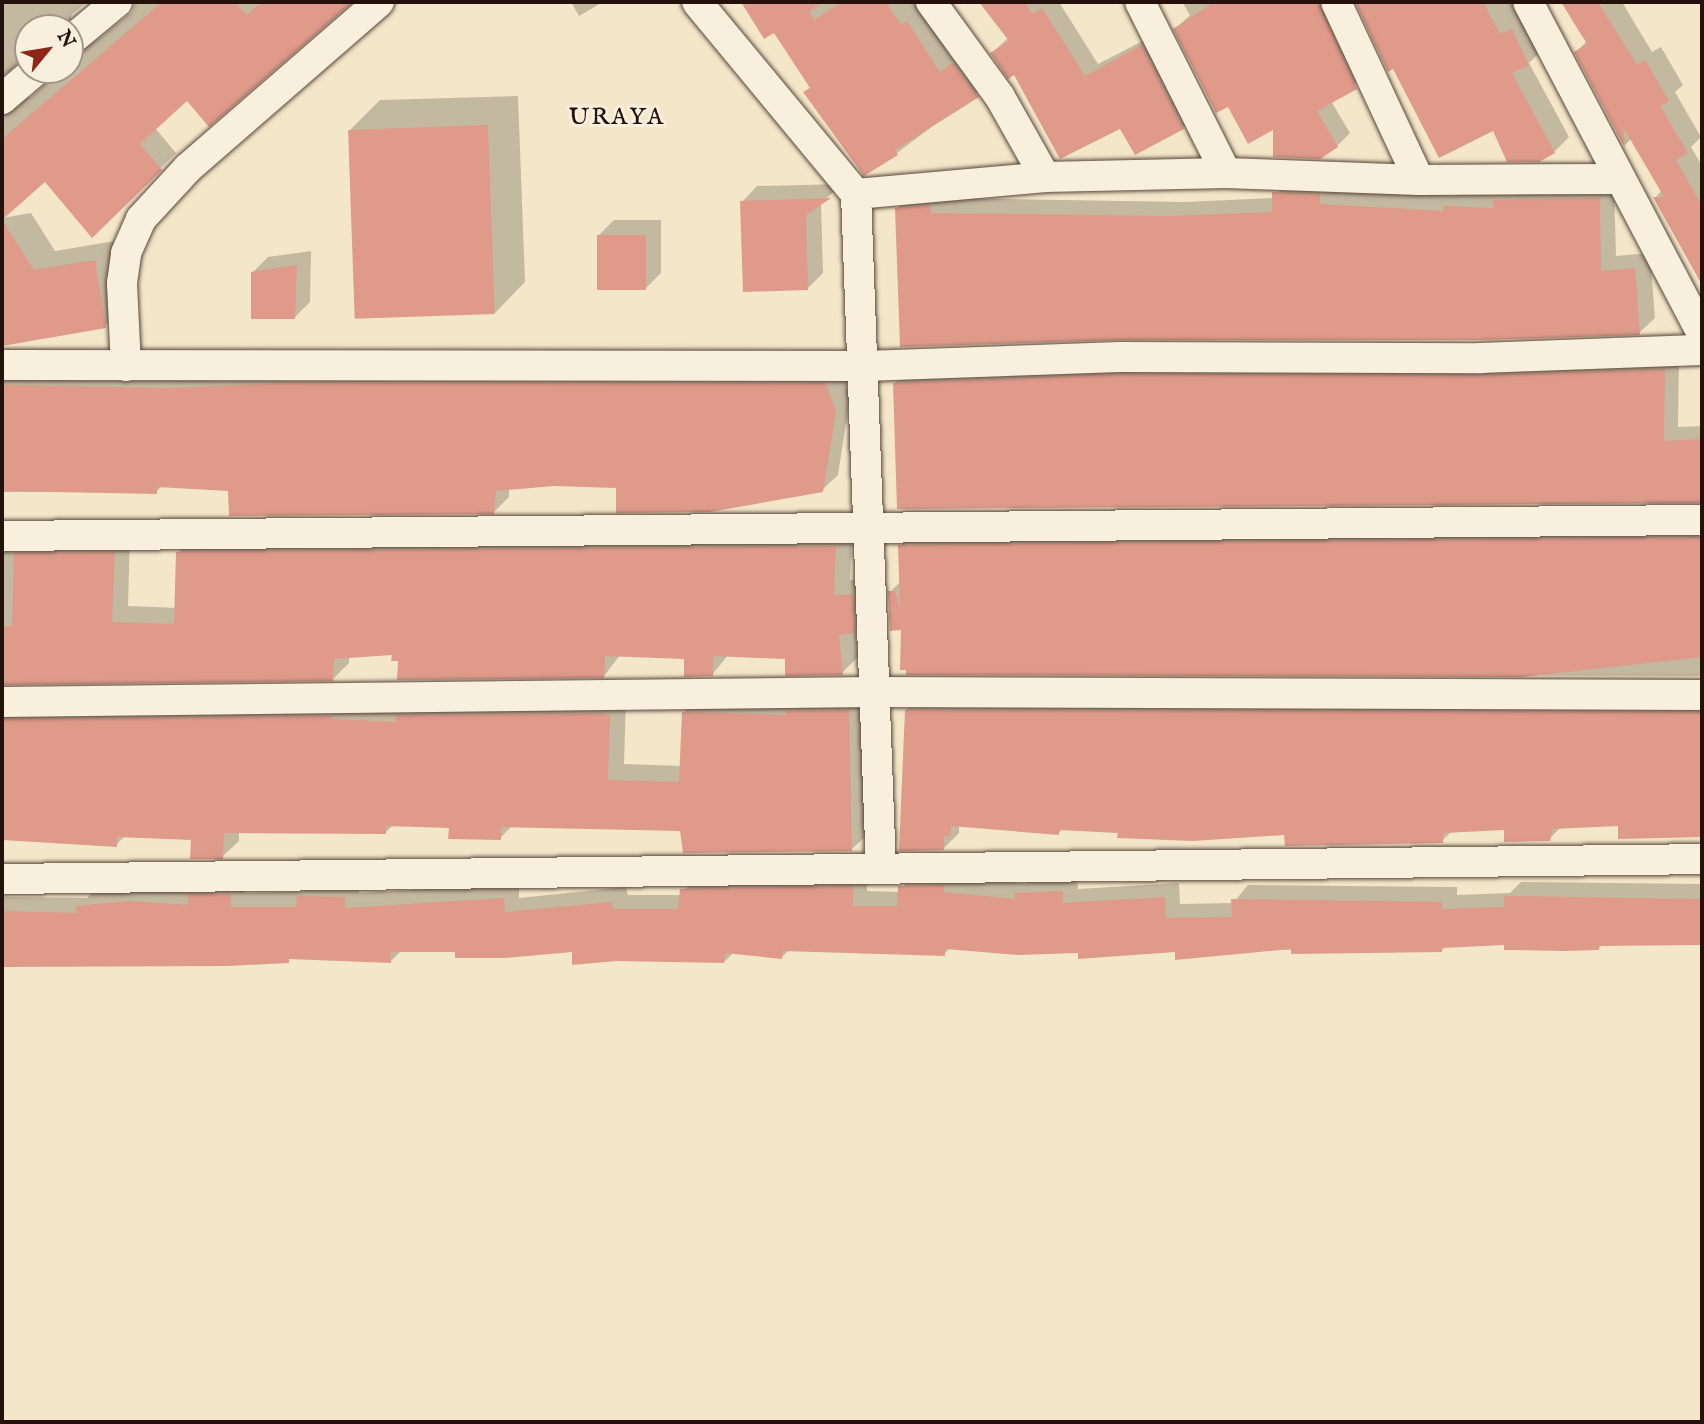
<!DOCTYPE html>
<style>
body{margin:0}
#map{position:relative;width:1704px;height:1424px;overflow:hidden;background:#f4e7c9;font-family:"IM FELL English",serif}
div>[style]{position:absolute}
.shadow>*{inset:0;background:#0003}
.building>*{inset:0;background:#df9a8a;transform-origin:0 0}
.roads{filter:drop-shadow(0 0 2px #58463a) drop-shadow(0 0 2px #58463a)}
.minor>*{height:30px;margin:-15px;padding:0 15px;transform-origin:15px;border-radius:15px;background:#f8efdc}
span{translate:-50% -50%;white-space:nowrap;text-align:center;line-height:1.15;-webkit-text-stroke:6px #f8efdc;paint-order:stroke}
.quarter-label{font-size:24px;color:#24110b;letter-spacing:2px}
.frame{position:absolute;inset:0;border:4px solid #24110b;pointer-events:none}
.north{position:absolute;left:14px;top:14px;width:70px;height:70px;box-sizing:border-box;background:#f8efdc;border:2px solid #a39688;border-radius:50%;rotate:60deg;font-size:19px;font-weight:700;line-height:28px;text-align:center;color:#24110b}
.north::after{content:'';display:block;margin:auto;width:24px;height:32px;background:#8f2418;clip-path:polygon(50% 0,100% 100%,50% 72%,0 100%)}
</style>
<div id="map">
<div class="shadow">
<i style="clip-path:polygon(2px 2px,87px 2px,72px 14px,68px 28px,28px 28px,28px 55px,2px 77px)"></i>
<i style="clip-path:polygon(135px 2px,350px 2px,209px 124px,187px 99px,155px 128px,176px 153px,92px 235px,45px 180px,8px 213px,2px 206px,2px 89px,11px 101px,31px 97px,54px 76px,53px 70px,70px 70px,70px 33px,89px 44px,99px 39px,132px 12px)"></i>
<i style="clip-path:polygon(571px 2px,603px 2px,579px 16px)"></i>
<i style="clip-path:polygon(743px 2px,916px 2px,953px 60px,967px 51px,990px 83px,897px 153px,806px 92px,811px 87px,774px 31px,765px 37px)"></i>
<i style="clip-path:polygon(981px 2px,1059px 2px,1098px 64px,1156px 34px,1196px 115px,1183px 128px,1121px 126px,1014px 73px,992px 53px,1008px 38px)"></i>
<i style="clip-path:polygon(1182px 2px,1339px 2px,1369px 74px,1331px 101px,1350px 133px,1337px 146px,1275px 127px,1229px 105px,1175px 29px,1190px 15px)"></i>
<i style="clip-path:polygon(1371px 2px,1520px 2px,1543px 49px,1529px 63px,1569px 137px,1554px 152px,1494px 129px,1406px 64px)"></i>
<i style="clip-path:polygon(1563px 2px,1622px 2px,1652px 52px,1661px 47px,1683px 85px,1675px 92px,1701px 137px,1691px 147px,1702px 166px,1702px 284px,1655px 198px,1662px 190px,1632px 138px,1625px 145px,1576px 52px,1587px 41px)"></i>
<i style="clip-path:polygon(518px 96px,525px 282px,495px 313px,350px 130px,380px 100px)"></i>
<i style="clip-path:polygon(1290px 177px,1334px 189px,1456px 196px,1461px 192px,1614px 183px,1616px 256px,1650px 253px,1655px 318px,1639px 333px,897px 209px,912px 193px,946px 198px,1185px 202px,1274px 198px)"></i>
<i style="clip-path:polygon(843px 184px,821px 203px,823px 273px,808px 288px,742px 202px,757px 186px)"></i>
<i style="clip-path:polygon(31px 213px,55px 251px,115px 241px,126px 306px,105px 326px,2px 344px,2px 218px)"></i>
<i style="clip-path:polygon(614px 220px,661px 220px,661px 273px,646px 288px,598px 236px)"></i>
<i style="clip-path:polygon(311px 251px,310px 302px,295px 317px,253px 272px,268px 257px)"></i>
<i style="clip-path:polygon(1679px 355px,1678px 427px,1702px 426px,1702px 502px,901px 508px,895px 383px,909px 369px)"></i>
<i style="clip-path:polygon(841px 369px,850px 397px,838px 475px,822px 490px,554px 484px,509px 488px,509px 497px,494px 512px,163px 485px,156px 492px,2px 492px,2px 371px)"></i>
<i style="clip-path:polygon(1702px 521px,1702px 676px,908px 673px,903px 628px,890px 592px,901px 581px,900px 546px,916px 530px)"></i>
<i style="clip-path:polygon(2px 530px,130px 537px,128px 606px,177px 608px,178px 553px,194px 536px,852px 530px,850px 580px,869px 578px,870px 615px,856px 630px,858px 657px,842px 673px,787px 657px,728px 655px,712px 675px,686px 658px,620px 655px,604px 676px,400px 659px,393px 653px,349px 656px,349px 663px,333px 679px,2px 683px)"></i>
<i style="clip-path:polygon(2px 689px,626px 699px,624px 764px,682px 766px,684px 712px,700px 696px,865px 694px,868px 834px,851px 850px,682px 830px,513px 825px,500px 838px,450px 827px,394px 824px,385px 833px,239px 832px,239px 841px,222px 857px,193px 838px,126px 835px,116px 845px,2px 838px)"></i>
<i style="clip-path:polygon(922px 695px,1702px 697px,1702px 835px,1620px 838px,1619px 824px,1561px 827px,1549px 839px,1506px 828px,1452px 831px,1442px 841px,1285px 833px,1063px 829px,1058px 833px,959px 825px,959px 833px,943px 849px,906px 710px)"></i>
<i style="clip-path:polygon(867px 872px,867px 891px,899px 892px,914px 872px,1026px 884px,1031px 879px,1077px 877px,1078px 889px,1179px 883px,1180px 904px,1233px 903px,1248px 885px,1457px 887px,1457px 895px,1510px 893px,1521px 882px,1702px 884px,1702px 943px,1603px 944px,1598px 949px,1506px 943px,1446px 946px,1441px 951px,951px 947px,944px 954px,789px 950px,782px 957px,734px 952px,724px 962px,573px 950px,401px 951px,391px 961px,291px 958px,228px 965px,2px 965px,2px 897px,87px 898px,93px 892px,245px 879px,245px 893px,303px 892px,314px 881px,359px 883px,359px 893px,519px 884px,519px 898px,626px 887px,628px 895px,681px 895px,697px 874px)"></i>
</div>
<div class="building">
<i style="clip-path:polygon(162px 2px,235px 2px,247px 15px,262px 2px,353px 2px,209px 127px,187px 101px,140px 144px,162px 170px,92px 238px,45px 182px,2px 220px,34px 270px,95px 260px,106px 328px,2px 346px,2px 139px)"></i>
<i style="clip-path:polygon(741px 2px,823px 2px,809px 11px,814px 20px,842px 2px,886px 2px,901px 25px,907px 21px,940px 72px,953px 63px,979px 97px,895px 150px,898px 155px,864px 176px,803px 92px,810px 88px,774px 33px,764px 39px)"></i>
<i style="clip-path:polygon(979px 2px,1024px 2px,1033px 14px,1042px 8px,1085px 76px,1142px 45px,1184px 129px,1135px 155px,1120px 129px,1060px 159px,1014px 75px,1008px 79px,990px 53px,1009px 41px)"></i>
<i style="clip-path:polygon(1214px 2px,1319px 2px,1357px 89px,1317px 111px,1338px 147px,1320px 159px,1273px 157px,1273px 130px,1248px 144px,1228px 107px,1216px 113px,1173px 29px)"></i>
<i style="clip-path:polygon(1355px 2px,1483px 2px,1500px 34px,1512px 29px,1529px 65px,1512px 73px,1555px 153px,1539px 162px,1507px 162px,1493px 131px,1439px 158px,1393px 69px,1388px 72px)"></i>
<i style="clip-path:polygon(1561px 2px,1598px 2px,1637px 65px,1645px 60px,1669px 101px,1660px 106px,1688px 153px,1676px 160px,1702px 206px,1702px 285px,1653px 197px,1664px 197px,1623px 127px,1625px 148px,1574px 52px,1587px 44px)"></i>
<i style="left:488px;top:125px;width:189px;height:140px;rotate:88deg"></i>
<i style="clip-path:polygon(1272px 192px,1320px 194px,1320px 204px,1443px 211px,1443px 206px,1493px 208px,1493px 200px,1600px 198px,1601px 271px,1635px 268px,1640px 335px,1481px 340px,1120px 340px,900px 347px,895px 208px,930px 205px,931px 213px,1169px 216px,1272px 212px)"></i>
<i style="clip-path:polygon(831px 198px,806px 215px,808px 290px,743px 292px,740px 201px)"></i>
<i style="left:597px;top:235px;width:49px;height:55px"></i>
<i style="clip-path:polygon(297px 265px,295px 319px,251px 319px,251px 272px)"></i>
<i style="clip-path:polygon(1665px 369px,1664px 441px,1702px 439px,1702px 503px,897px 509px,893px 383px,1120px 374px,1482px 375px)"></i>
<i style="clip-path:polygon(290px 383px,826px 383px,836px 412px,823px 492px,710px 512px,616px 513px,616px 488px,554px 486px,496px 491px,494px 514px,229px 516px,228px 491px,157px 487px,157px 494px,2px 491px,2px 385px,168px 388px)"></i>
<i style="clip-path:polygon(1702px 537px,1702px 657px,1522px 677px,906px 675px,906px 670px,900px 670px,901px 630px,890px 631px,888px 591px,895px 591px,900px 608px,898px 545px)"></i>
<i style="clip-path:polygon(836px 546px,834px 595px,853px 594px,855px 633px,839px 635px,843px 675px,785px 676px,785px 659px,713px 656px,713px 676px,684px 677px,684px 659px,605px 656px,604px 678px,397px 680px,398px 661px,391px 661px,392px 655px,334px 659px,333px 681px,2px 685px,2px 626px,12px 626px,14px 553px,115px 552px,112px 622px,174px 624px,176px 552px)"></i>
<i style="clip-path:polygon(849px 710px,852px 851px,683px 853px,680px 831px,501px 827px,501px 840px,448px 839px,449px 828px,386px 826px,386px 834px,224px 833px,223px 859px,190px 859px,191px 840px,117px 837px,117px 847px,2px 840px,2px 719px,332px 716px,332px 719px,396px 722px,396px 715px,603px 713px,610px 716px,608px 780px,679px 782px,682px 712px,786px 715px,786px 711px)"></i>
<i style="clip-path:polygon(905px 710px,1702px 712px,1702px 837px,1618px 839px,1618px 826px,1553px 829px,1550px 841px,1504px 842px,1504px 830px,1443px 833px,1443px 843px,1285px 846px,1284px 835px,1193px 841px,1117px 838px,1118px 833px,1059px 830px,1059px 835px,951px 826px,951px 835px,944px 836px,944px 850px,899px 851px)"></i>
<i style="clip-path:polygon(944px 885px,944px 892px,1015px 899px,1014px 893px,1063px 891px,1063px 903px,1165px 897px,1166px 918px,1232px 917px,1231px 899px,1442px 902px,1442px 909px,1504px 907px,1504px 896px,1702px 899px,1702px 945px,1599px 946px,1599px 950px,1565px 951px,1504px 950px,1504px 945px,1442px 948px,1442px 952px,1291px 954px,1291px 949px,1175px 960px,1175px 952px,1078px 959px,1078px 953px,1018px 955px,945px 949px,945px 956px,783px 951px,782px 959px,725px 953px,724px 963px,617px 961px,572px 965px,572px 952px,505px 958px,455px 958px,455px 952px,391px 952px,391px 963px,289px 959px,289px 963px,228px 966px,2px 967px,2px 911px,77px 913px,76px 906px,130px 901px,188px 905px,188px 894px,231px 894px,231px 907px,296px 907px,297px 896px,345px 897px,345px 908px,504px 898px,505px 912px,611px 902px,613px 909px,678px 909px,680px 889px,853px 886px,853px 906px,897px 906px,898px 886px)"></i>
</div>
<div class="roads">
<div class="minor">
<i style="left:697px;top:2px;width:249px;rotate:50.4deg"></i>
<i style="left:856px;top:194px;width:674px;rotate:87.88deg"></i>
<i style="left:931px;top:2px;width:117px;rotate:54deg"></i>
<i style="left:1000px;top:97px;width:92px;rotate:60.6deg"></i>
<i style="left:1140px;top:2px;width:191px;rotate:63.3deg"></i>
<i style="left:1336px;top:2px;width:196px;rotate:65deg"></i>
<i style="left:1528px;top:2px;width:374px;rotate:62.3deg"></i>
<i style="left:70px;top:41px;width:61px;rotate:-39.7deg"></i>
<i style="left:2px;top:99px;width:45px;rotate:-40.5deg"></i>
<i style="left:856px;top:194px;width:190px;rotate:-5.1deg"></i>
<i style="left:1045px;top:177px;width:181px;rotate:-1.3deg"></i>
<i style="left:1226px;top:173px;width:193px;rotate:2.1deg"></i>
<i style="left:1419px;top:180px;width:200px;rotate:-0.3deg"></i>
<i style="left:2px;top:365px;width:863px;rotate:0.07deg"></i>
<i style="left:865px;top:366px;width:255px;rotate:-2deg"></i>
<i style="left:1120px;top:357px;width:361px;rotate:0.2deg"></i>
<i style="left:1481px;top:358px;width:221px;rotate:-2.1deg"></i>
<i style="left:126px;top:366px;width:83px;rotate:-92.8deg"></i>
<i style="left:122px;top:283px;width:30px;rotate:-82deg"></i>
<i style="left:126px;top:253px;width:37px;rotate:-66deg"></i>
<i style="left:141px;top:219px;width:69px;rotate:-47.3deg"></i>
<i style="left:188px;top:168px;width:253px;rotate:-41deg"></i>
<i style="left:2px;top:536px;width:1700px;rotate:-0.54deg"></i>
<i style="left:2px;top:702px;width:872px;rotate:-0.66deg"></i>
<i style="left:874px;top:692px;width:828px;rotate:0.21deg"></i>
<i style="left:2px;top:879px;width:1700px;rotate:-0.67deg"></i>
</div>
</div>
<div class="quarter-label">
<span style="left:617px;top:118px">URAYA</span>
</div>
<div class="frame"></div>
<div class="north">N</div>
</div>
